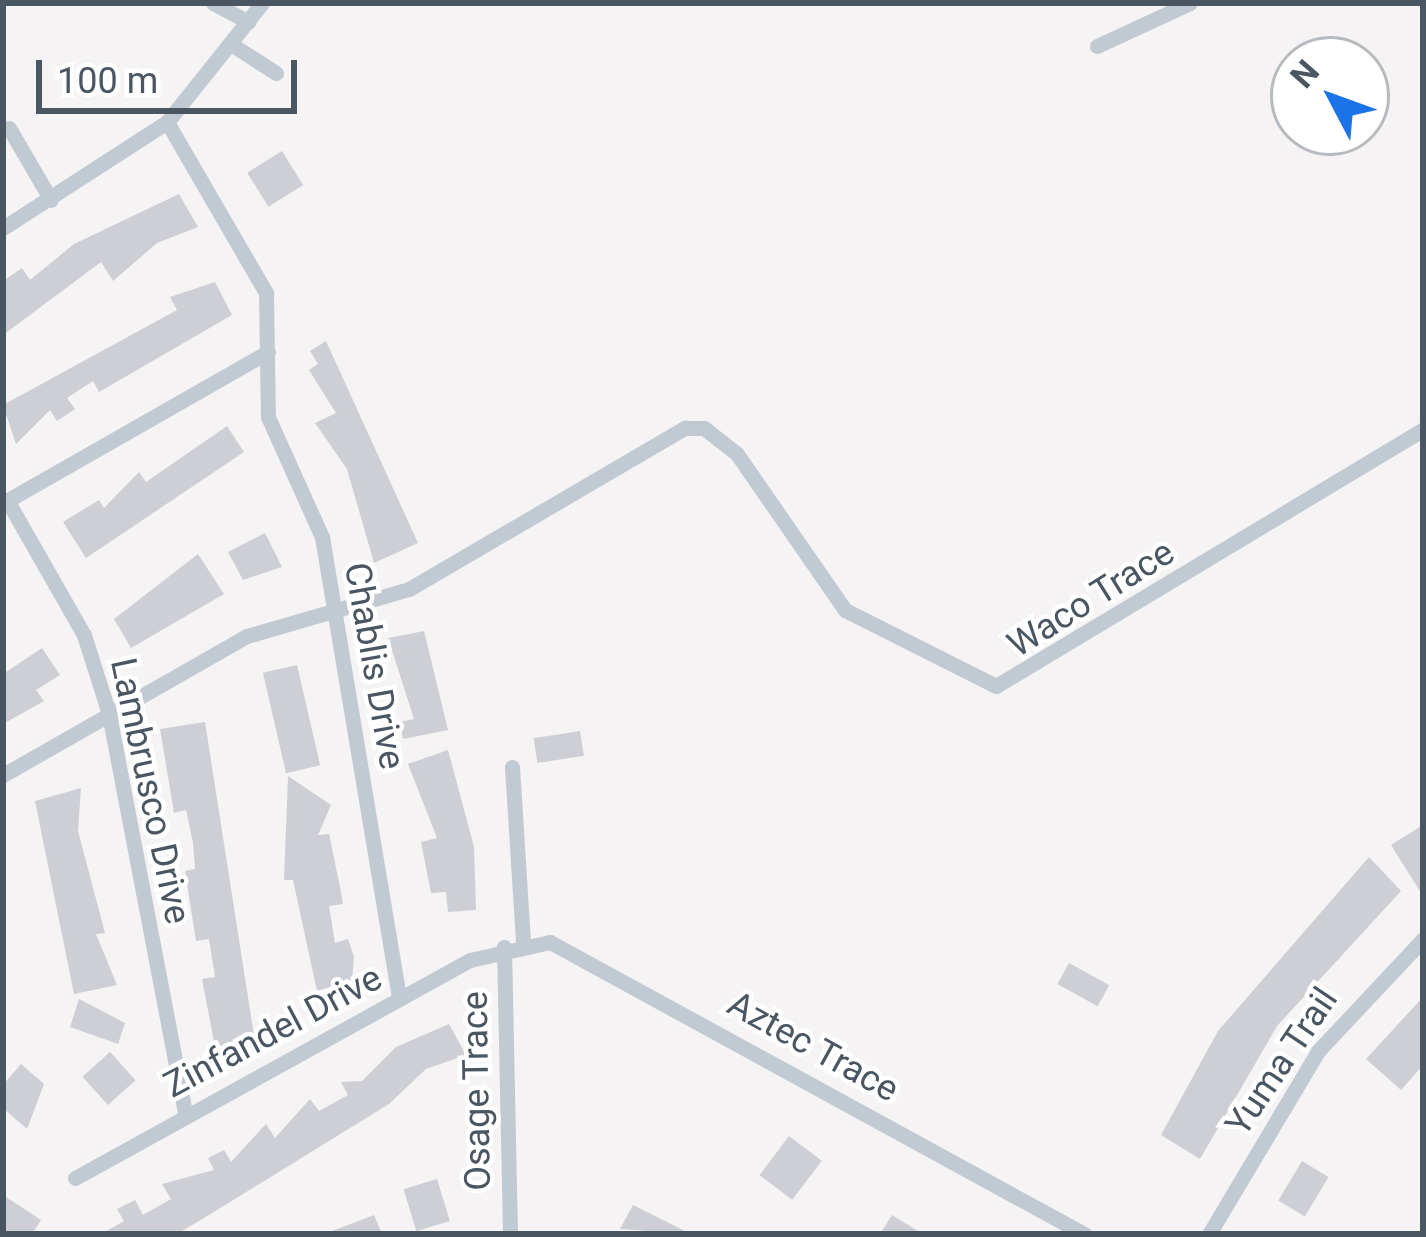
<!DOCTYPE html>
<style>
body{margin:0}
#map{position:relative;width:1426px;height:1237px;overflow:hidden;background:#f5f3f3;font-family:Roboto,sans-serif}
div>[style]{position:absolute}
.building>*{inset:0;background:#cdcfd5;transform-origin:0 0}
.street>*{height:15px;margin:-7.5px;padding:0 7.5px;transform-origin:7.5px;border-radius:7.5px;background:#c1cad2}
span{translate:-50% -50%;white-space:nowrap;text-align:center;line-height:1.15;-webkit-text-stroke:9px #fff;paint-order:stroke}
.street-label{font-size:36px;color:#4a5661}
.frame{position:absolute;inset:0;border:6px solid #4a5661;pointer-events:none}
.north{position:absolute;left:1270px;top:36px;width:120px;height:120px;box-sizing:border-box;background:#fff;border:3px solid #b7bbc0;border-radius:50%;rotate:311deg;font-size:33px;font-weight:700;line-height:48px;text-align:center;color:#4a5661}
.north::after{content:'';display:block;margin:auto;width:42px;height:54px;background:#1a73e8;clip-path:polygon(50% 0,100% 100%,50% 72%,0 100%)}
.scale{position:absolute;left:36px;top:60px;width:261px;height:54px;box-sizing:border-box;border:6px solid #4a5661;border-top:0;padding-left:15px;font-size:36px;line-height:42px;white-space:nowrap;color:#4a5661;-webkit-text-stroke:9px #fff;paint-order:stroke}
</style>
<div id="map">
<div class="building">
<i style="left:282px;top:151px;width:40px;height:41px;rotate:58deg"></i>
<i style="clip-path:polygon(179px 194px,198px 227px,157px 243px,113px 281px,101px 262px,3px 335px,3px 281px,22px 268px,30px 280px,74px 244px)"></i>
<i style="clip-path:polygon(215px 282px,232px 315px,99px 392px,93px 381px,67px 398px,75px 409px,57px 421px,50px 410px,16px 444px,3px 405px,177px 310px,170px 297px)"></i>
<i style="clip-path:polygon(326px 341px,418px 543px,374px 563px,347px 469px,315px 423px,336px 413px,309px 370px,318px 364px,310px 351px)"></i>
<i style="clip-path:polygon(227px 426px,244px 452px,86px 558px,63px 522px,99px 500px,104px 508px,139px 472px,146px 482px)"></i>
<i style="clip-path:polygon(265px 533px,282px 567px,243px 580px,228px 552px)"></i>
<i style="clip-path:polygon(198px 554px,224px 594px,131px 648px,114px 619px)"></i>
<i style="clip-path:polygon(424px 631px,448px 730px,403px 739px,400px 722px,414px 719px,388px 638px)"></i>
<i style="clip-path:polygon(42px 648px,60px 675px,36px 690px,44px 701px,3px 724px,3px 674px)"></i>
<i style="left:297px;top:665px;width:103px;height:35px;rotate:77deg"></i>
<i style="clip-path:polygon(205px 722px,255px 1042px,215px 1047px,202px 979px,215px 977px,209px 939px,196px 941px,185px 871px,195px 869px,193px 843px,186px 810px,174px 813px,160px 729px)"></i>
<i style="left:580px;top:731px;width:25px;height:47px;rotate:81deg"></i>
<i style="clip-path:polygon(448px 750px,474px 847px,476px 910px,448px 912px,446px 892px,431px 893px,421px 842px,437px 838px,408px 764px)"></i>
<i style="clip-path:polygon(288px 776px,331px 805px,318px 835px,329px 834px,340px 887px,343px 904px,329px 906px,335px 943px,348px 939px,354px 957px,352px 980px,317px 991px,293px 880px,284px 880px)"></i>
<i style="clip-path:polygon(81px 788px,78px 831px,105px 933px,96px 934px,117px 985px,74px 994px,35px 801px)"></i>
<i style="clip-path:polygon(1423px 825px,1423px 896px,1391px 845px)"></i>
<i style="clip-path:polygon(1369px 857px,1401px 891px,1277px 1026px,1200px 1159px,1161px 1135px,1218px 1031px)"></i>
<i style="left:1069px;top:963px;width:46px;height:24px;rotate:29deg"></i>
<i style="clip-path:polygon(1423px 997px,1423px 1065px,1401px 1090px,1366px 1059px)"></i>
<i style="clip-path:polygon(79px 999px,125px 1023px,118px 1044px,70px 1027px)"></i>
<i style="clip-path:polygon(449px 1024px,466px 1055px,426px 1069px,389px 1104px,204px 1218px,177px 1234px,101px 1234px,124px 1221px,117px 1209px,135px 1200px,143px 1215px,171px 1199px,162px 1184px,214px 1170px,208px 1158px,224px 1150px,231px 1162px,266px 1124px,275px 1138px,310px 1099px,319px 1111px,348px 1095px,341px 1082px,362px 1081px,396px 1047px)"></i>
<i style="left:110px;top:1052px;width:38px;height:37px;rotate:48deg"></i>
<i style="clip-path:polygon(21px 1064px,44px 1084px,27px 1129px,3px 1108px,3px 1085px)"></i>
<i style="left:789px;top:1136px;width:41px;height:49px;rotate:37deg"></i>
<i style="left:1302px;top:1161px;width:31px;height:46px;rotate:31deg"></i>
<i style="left:437px;top:1179px;width:44px;height:35px;rotate:73deg"></i>
<i style="clip-path:polygon(3px 1195px,41px 1220px,32px 1234px,3px 1234px)"></i>
<i style="clip-path:polygon(633px 1205px,691px 1234px,620px 1229px)"></i>
<i style="clip-path:polygon(374px 1215px,382px 1234px,328px 1234px,327px 1233px)"></i>
<i style="clip-path:polygon(892px 1215px,923px 1234px,880px 1234px)"></i>
</div>
<div class="street">
<i style="left:213px;top:3px;width:40px;rotate:28deg"></i>
<i style="left:234px;top:46px;width:50px;rotate:32.7deg"></i>
<i style="left:1097px;top:46px;width:102px;rotate:-24.8deg"></i>
<i style="left:167px;top:122px;width:198px;rotate:59.9deg"></i>
<i style="left:266px;top:293px;width:124px;rotate:89.1deg"></i>
<i style="left:268px;top:417px;width:132px;rotate:65.8deg"></i>
<i style="left:322px;top:537px;width:468px;rotate:80.5deg"></i>
<i style="left:9px;top:128px;width:83px;rotate:59.7deg"></i>
<i style="left:3px;top:228px;width:195px;rotate:-32.9deg"></i>
<i style="left:167px;top:122px;width:152px;rotate:-51.4deg"></i>
<i style="left:7px;top:500px;width:155px;rotate:60.3deg"></i>
<i style="left:84px;top:635px;width:83px;rotate:72.4deg"></i>
<i style="left:109px;top:714px;width:406px;rotate:79.2deg"></i>
<i style="left:3px;top:503px;width:305px;rotate:-29.7deg"></i>
<i style="left:512px;top:767px;width:175px;rotate:86.4deg"></i>
<i style="left:3px;top:775px;width:281px;rotate:-29.7deg"></i>
<i style="left:247px;top:636px;width:169px;rotate:-16.2deg"></i>
<i style="left:409px;top:589px;width:320px;rotate:-30.3deg"></i>
<i style="left:685px;top:428px;width:19px"></i>
<i style="left:704px;top:428px;width:42px;rotate:38.2deg"></i>
<i style="left:737px;top:454px;width:190px;rotate:55.3deg"></i>
<i style="left:845px;top:610px;width:169px;rotate:26.7deg"></i>
<i style="left:996px;top:686px;width:498px;rotate:-31deg"></i>
<i style="left:504px;top:947px;width:287px;rotate:88.8deg"></i>
<i style="left:75px;top:1178px;width:451px;rotate:-28.9deg"></i>
<i style="left:470px;top:960px;width:82px;rotate:-12.7deg"></i>
<i style="left:550px;top:942px;width:609px;rotate:28.67deg"></i>
<i style="left:1209px;top:1234px;width:213px;rotate:-59.2deg"></i>
<i style="left:1318px;top:1051px;width:154px;rotate:-46.8deg"></i>
</div>
<div class="street-label">
<span style="left:1091px;top:599px;rotate:-32deg">Waco Trace</span>
<span style="left:374px;top:666px;rotate:80deg">Chablis Drive</span>
<span style="left:150px;top:791px;rotate:78deg">Lambrusco Drive</span>
<span style="left:273px;top:1032px;rotate:-28deg">Zinfandel Drive</span>
<span style="left:813px;top:1047px;rotate:29deg">Aztec Trace</span>
<span style="left:1282px;top:1062px;rotate:-56deg">Yuma Trail</span>
<span style="left:477px;top:1091px;rotate:-91deg">Osage Trace</span>
</div>
<div class="frame"></div>
<div class="north">N</div>
<div class="scale">100 m</div>
</div>
